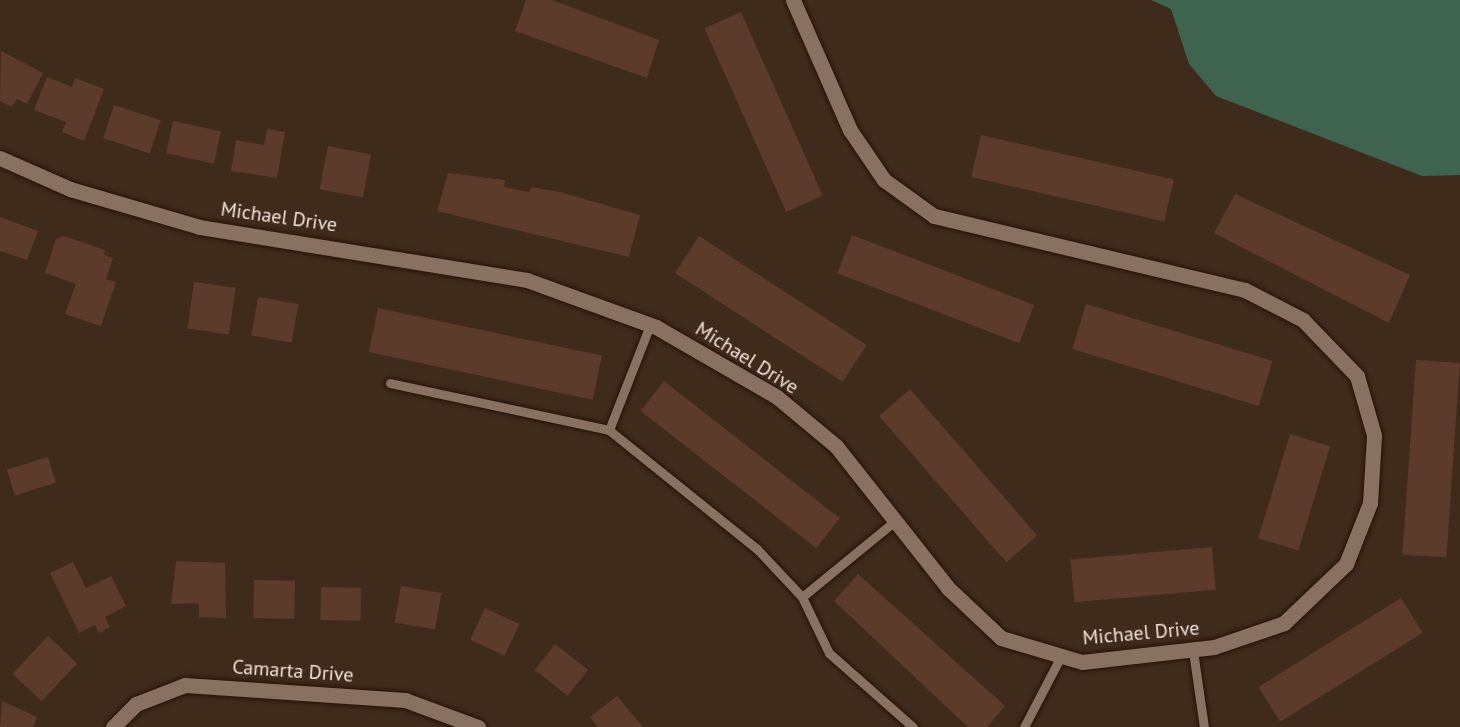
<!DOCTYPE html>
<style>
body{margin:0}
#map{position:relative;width:1460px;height:727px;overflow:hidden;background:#3f2b1c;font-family:"PT Sans",sans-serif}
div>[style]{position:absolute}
.forest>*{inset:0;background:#3e634f}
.building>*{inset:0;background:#5c3b2b;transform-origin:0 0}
.roads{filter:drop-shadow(0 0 2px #251305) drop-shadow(0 0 2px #251305)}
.service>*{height:9px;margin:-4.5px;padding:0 4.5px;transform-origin:4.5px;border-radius:4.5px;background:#897161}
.minor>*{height:15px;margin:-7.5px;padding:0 7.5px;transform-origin:7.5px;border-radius:7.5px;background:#897161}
span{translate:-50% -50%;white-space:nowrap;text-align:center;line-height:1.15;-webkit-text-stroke:4.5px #3f2b1c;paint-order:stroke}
.street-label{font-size:20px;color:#f1e3da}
</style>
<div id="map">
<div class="forest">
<i style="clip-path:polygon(1151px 0,1460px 0,1460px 175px,1422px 176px,1216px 96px,1189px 64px,1171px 9px)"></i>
</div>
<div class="building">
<i style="clip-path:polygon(526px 0,552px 0,659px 40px,647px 78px,515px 31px)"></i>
<i style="left:741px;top:12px;width:201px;height:40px;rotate:66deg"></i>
<i style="clip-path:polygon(1px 51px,43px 73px,27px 104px,17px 99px,12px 107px,0 101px)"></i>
<i style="clip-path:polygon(47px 77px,72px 87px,75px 78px,104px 89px,84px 141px,62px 132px,66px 122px,34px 110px)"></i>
<i style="left:114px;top:105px;width:49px;height:35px;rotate:18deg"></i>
<i style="left:173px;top:121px;width:49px;height:33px;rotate:12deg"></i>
<i style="clip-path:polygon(267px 129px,285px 132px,277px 178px,231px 171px,236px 140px,264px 145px)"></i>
<i style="left:981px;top:135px;width:198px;height:43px;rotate:13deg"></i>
<i style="left:328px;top:146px;width:44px;height:44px;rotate:11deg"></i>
<i style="clip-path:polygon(448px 173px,505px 180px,504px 187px,529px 192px,531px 187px,560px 192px,640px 215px,629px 257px,437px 211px)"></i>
<i style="clip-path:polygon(1235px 194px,1410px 275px,1389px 323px,1214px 233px)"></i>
<i style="clip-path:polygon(0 217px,38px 231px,27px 260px,0 251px)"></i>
<i style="left:852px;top:235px;width:195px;height:41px;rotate:21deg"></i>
<i style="clip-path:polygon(64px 236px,105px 250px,104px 255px,113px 258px,106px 279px,116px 282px,101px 326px,65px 314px,76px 284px,45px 273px,56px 239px)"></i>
<i style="left:699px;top:236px;width:200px;height:44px;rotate:33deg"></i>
<i style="left:194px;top:282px;width:42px;height:47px;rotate:8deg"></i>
<i style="left:258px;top:297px;width:41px;height:39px;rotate:10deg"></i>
<i style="left:1086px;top:304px;width:195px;height:47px;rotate:17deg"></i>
<i style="left:378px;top:308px;width:229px;height:45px;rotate:12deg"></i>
<i style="left:1416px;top:360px;width:44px;height:195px;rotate:4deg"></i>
<i style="left:664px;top:381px;width:223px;height:38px;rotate:38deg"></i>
<i style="left:910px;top:389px;width:194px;height:41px;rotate:49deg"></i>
<i style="left:1290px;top:434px;width:42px;height:109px;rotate:17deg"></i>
<i style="left:48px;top:457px;width:27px;height:43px;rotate:73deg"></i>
<i style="left:1212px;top:547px;width:43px;height:142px;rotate:85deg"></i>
<i style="clip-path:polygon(176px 561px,225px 563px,226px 618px,199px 617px,199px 603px,171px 604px)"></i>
<i style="clip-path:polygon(73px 562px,86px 588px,111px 576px,126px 606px,105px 617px,110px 627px,99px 633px,95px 625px,79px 633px,50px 573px)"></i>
<i style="clip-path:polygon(858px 574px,1005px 706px,987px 727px,968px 727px,834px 601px)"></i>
<i style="left:254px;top:580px;width:41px;height:38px;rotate:1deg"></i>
<i style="left:401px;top:586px;width:41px;height:37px;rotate:10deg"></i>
<i style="left:321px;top:587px;width:40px;height:33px;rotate:1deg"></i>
<i style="left:1401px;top:598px;width:41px;height:168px;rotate:58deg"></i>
<i style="left:485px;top:608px;width:38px;height:35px;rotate:25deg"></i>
<i style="left:48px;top:636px;width:40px;height:52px;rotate:43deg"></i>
<i style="left:555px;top:644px;width:42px;height:33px;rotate:38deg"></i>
<i style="clip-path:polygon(617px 696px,643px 727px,598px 727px,590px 717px)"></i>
<i style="clip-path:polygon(2px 701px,37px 717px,33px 727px,0 727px)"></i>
</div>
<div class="roads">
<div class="service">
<i style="left:390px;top:383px;width:224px;rotate:12.1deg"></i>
<i style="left:609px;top:430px;width:113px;rotate:-68.7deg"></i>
<i style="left:609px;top:430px;width:190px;rotate:38.8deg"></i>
<i style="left:757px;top:549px;width:66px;rotate:46.8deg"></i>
<i style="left:802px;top:597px;width:62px;rotate:64.3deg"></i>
<i style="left:829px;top:653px;width:112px;rotate:41.4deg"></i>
<i style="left:802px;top:597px;width:120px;rotate:-39.3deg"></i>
<i style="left:1193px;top:651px;width:77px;rotate:81.8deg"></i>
<i style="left:1024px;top:727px;width:80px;rotate:-62.5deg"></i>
</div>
<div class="minor">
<i style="left:0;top:158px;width:77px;rotate:23.9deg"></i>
<i style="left:70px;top:189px;width:135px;rotate:16.3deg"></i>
<i style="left:200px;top:227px;width:331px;rotate:9.2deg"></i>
<i style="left:527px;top:280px;width:137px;rotate:20deg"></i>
<i style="left:656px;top:327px;width:140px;rotate:30deg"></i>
<i style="left:777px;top:397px;width:77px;rotate:39.7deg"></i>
<i style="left:836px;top:446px;width:181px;rotate:51.7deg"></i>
<i style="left:948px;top:588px;width:73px;rotate:43.3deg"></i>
<i style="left:1001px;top:638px;width:84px;rotate:16.5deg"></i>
<i style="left:1082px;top:662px;width:133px;rotate:-6.5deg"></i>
<i style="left:1214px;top:647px;width:74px;rotate:-18.9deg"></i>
<i style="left:1284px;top:623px;width:86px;rotate:-43.6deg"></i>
<i style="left:1346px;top:564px;width:66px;rotate:-68.5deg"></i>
<i style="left:1370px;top:503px;width:68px;rotate:-86.6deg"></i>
<i style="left:1374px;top:435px;width:61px;rotate:-106.1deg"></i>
<i style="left:1357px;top:376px;width:78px;rotate:-134deg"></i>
<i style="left:1303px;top:320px;width:65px;rotate:-152.7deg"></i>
<i style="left:1245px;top:290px;width:320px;rotate:-166.6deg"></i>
<i style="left:934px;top:216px;width:62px;rotate:-144.2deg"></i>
<i style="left:884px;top:180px;width:60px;rotate:-124.2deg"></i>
<i style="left:850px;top:130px;width:142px;rotate:-113.7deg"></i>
<i style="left:113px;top:727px;width:33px;rotate:-45deg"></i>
<i style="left:136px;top:704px;width:53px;rotate:-21.2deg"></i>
<i style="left:185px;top:685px;width:221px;rotate:3.9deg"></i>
<i style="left:405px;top:700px;width:78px;rotate:20.3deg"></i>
</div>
</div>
<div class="street-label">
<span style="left:279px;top:217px;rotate:8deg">Michael Drive</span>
<span style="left:747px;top:358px;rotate:32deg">Michael Drive</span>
<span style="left:1141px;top:633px;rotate:-5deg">Michael Drive</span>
<span style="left:293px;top:671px;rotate:4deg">Camarta Drive</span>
</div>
</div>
